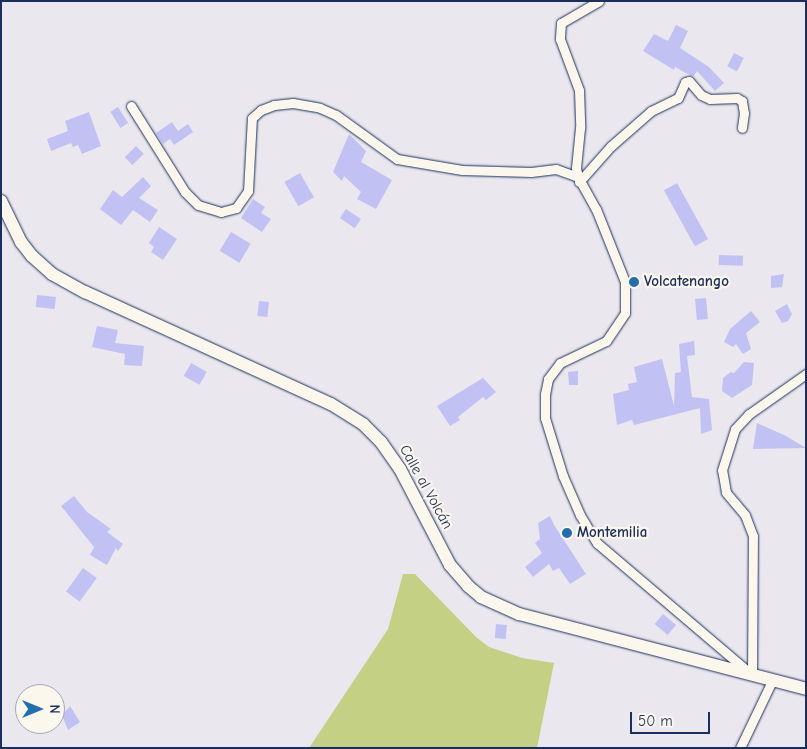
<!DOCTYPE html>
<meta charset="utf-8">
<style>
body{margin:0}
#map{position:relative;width:807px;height:749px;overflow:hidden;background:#eae7ee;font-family:"Comic Neue",sans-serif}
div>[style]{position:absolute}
.green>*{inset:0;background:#c4d083}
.building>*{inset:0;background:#c2c1f4;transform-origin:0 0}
.roads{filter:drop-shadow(0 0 1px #1b2f5e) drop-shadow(0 0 1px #1b2f5e)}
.street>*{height:9px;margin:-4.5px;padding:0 4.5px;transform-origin:4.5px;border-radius:4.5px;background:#fbf7ec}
.secondary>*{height:12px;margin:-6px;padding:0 6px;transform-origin:6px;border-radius:6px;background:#fbf7ec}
.dots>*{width:14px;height:14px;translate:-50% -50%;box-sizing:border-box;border:2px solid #fbf7ec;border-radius:50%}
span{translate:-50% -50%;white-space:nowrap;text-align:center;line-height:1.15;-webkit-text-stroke:4.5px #fbf7ec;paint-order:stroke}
.poi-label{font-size:15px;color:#1b2f5e;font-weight:700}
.left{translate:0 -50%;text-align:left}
.street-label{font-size:15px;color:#1b2f5e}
.frame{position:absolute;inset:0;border:2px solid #1b2f5e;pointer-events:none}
.north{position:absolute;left:15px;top:684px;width:50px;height:50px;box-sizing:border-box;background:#fbf7ec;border:1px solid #a1a7b3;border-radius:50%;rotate:90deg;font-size:14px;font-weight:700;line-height:20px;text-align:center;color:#1b2f5e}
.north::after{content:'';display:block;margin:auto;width:18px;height:22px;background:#1f6fb2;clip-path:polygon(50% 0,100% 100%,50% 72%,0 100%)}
.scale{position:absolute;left:630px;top:712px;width:80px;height:22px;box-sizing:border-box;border:2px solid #1b2f5e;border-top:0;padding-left:6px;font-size:15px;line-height:18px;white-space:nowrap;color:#1b2f5e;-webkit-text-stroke:4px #fbf7ec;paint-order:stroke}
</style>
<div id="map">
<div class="green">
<i style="clip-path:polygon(403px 574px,415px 574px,476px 637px,489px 647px,522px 658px,554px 663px,537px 748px,309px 748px,388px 629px)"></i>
</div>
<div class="building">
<i style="clip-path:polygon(676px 25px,688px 31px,680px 48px,709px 67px,724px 83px,715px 91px,697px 71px,693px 77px,675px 67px,674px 70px,643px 51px,654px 34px,668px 41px)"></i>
<i style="left:734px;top:53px;width:11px;height:15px;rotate:27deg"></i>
<i style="left:118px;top:107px;width:19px;height:9px;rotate:58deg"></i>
<i style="clip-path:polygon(89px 112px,101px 146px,82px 154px,78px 145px,73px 147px,71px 143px,51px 151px,47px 139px,68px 131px,65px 121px)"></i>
<i style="clip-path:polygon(172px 122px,178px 131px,188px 124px,193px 132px,174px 145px,170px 139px,163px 144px,156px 133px)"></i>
<i style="clip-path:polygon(349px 134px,366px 151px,361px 162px,392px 180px,376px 209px,357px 199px,361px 192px,344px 176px,342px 181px,333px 172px)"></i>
<i style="left:136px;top:146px;width:11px;height:16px;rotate:45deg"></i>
<i style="left:300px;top:173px;width:28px;height:18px;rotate:60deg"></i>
<i style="clip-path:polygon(143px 177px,151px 186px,139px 198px,158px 210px,150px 222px,133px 210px,121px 225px,100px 209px,113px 190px,122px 197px)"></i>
<i style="left:677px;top:183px;width:64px;height:15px;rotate:61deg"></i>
<i style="clip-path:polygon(253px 199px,265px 207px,261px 213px,271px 219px,262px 232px,241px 218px)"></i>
<i style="left:346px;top:209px;width:18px;height:11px;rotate:34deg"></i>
<i style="clip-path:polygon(159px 227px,177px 239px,163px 260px,151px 252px,154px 247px,149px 243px)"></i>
<i style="left:231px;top:232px;width:23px;height:22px;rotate:31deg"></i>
<i style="left:719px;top:255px;width:24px;height:10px;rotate:2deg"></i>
<i style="clip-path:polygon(784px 274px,782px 287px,771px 288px,771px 276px)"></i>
<i style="left:37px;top:295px;width:19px;height:12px;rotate:6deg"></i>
<i style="left:706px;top:298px;width:21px;height:11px;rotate:85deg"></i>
<i style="left:259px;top:301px;width:10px;height:15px;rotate:6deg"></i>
<i style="clip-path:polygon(787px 304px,792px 314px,788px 321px,782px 323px,775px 311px)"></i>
<i style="clip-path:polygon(751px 311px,760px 322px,746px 333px,751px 349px,743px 354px,736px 344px,733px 347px,724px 342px,730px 329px)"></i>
<i style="clip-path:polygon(97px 326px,118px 330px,115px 343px,144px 346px,142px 366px,124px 365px,125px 354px,92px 347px)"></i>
<i style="clip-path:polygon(694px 341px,695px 355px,687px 356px,692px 397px,709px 399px,712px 430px,701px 434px,700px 408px,634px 425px,632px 420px,617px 425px,613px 394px,629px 390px,628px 384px,637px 382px,634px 367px,662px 359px,674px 406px,675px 373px,681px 372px,679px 344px)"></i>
<i style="clip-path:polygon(744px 362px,754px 363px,752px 385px,732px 398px,722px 391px,723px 378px,731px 372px,734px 373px)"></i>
<i style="left:191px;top:363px;width:18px;height:15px;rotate:29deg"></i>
<i style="clip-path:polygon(578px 371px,578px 385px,569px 385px,568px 372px)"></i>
<i style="clip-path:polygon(483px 378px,496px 392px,486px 400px,483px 397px,458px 417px,460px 420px,450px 426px,437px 406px)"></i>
<i style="clip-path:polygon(757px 423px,786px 436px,806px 448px,753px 449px)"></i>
<i style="clip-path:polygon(74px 496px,87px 512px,111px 529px,107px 532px,123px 544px,118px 551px,116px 548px,107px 565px,90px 555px,94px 547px,61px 506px)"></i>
<i style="clip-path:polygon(550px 516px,554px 525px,586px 574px,570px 584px,559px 568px,553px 571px,549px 564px,533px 577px,525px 567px,542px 553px,535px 543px,540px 539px,538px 523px)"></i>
<i style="left:83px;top:568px;width:17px;height:29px;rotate:36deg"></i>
<i style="left:663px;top:614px;width:17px;height:13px;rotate:40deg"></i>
<i style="left:496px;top:624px;width:11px;height:14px;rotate:5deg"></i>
<i style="clip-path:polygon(70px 706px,80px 722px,68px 730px,62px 715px)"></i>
</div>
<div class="roads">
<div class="street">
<i style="left:599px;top:1px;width:44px;rotate:149.9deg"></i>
<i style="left:561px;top:23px;width:16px;rotate:94deg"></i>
<i style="left:560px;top:39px;width:54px;rotate:69.6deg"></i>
<i style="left:579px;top:90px;width:38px;rotate:88deg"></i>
<i style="left:580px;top:128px;width:40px;rotate:95.7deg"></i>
<i style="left:576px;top:168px;width:9px;rotate:77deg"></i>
<i style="left:578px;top:177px;width:37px;rotate:61deg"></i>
<i style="left:596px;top:209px;width:79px;rotate:68.3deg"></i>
<i style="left:625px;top:282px;width:31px;rotate:90deg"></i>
<i style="left:625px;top:313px;width:34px;rotate:124deg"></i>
<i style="left:606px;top:341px;width:51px;rotate:154.4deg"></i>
<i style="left:560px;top:363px;width:20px;rotate:127deg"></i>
<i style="left:548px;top:379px;width:15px;rotate:101deg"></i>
<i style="left:545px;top:394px;width:24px;rotate:90deg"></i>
<i style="left:545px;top:418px;width:61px;rotate:72.8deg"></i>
<i style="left:563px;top:476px;width:43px;rotate:66.4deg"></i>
<i style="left:580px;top:515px;width:33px;rotate:59deg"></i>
<i style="left:597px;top:543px;width:201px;rotate:40.4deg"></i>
<i style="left:131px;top:106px;width:102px;rotate:57.9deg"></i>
<i style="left:185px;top:192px;width:18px;rotate:45deg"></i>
<i style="left:198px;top:205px;width:24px;rotate:17deg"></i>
<i style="left:221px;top:212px;width:16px;rotate:-15deg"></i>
<i style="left:236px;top:208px;width:21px;rotate:-55deg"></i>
<i style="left:248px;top:191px;width:73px;rotate:-86.9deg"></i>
<i style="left:252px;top:118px;width:12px;rotate:-42deg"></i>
<i style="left:261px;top:110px;width:14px;rotate:-21deg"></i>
<i style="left:274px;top:105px;width:19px;rotate:-6deg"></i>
<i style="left:293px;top:103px;width:27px;rotate:10deg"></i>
<i style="left:320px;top:108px;width:17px;rotate:24deg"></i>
<i style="left:336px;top:115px;width:75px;rotate:35.8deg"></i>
<i style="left:397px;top:159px;width:66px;rotate:9.6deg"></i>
<i style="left:462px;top:170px;width:69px;rotate:1.7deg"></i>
<i style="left:531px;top:172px;width:25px;rotate:-7deg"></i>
<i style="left:556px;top:169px;width:23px;rotate:20deg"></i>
<i style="left:579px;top:182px;width:48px;rotate:-48.4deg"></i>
<i style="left:611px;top:146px;width:53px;rotate:-41.2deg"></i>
<i style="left:651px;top:111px;width:30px;rotate:-26deg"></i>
<i style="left:678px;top:98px;width:17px;rotate:-66deg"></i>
<i style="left:685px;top:82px;width:4px;rotate:-14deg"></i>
<i style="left:689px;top:81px;width:18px;rotate:49deg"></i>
<i style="left:701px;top:95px;width:10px;rotate:24deg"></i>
<i style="left:710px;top:99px;width:27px;rotate:-2deg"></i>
<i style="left:737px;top:98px;width:6px;rotate:31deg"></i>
<i style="left:742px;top:101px;width:12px;rotate:81deg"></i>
<i style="left:744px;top:113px;width:15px;rotate:98deg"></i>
<i style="left:752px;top:675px;width:139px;rotate:-89.6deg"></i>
<i style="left:753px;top:536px;width:22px;rotate:-111deg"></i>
<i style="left:745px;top:515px;width:30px;rotate:-130deg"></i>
<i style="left:726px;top:492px;width:22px;rotate:-100deg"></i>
<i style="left:722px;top:470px;width:43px;rotate:-72.4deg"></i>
<i style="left:735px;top:429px;width:21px;rotate:-47deg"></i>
<i style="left:749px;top:414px;width:70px;rotate:-35.1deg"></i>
<i style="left:740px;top:748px;width:74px;rotate:-64.5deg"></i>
</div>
<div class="secondary">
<i style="left:1px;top:201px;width:46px;rotate:64deg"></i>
<i style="left:21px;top:242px;width:18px;rotate:52deg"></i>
<i style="left:32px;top:256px;width:27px;rotate:42deg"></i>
<i style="left:52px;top:274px;width:38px;rotate:29deg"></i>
<i style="left:85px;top:292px;width:270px;rotate:24.5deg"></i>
<i style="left:331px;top:404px;width:38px;rotate:32deg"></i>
<i style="left:363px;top:424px;width:25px;rotate:45deg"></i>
<i style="left:381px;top:442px;width:33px;rotate:55deg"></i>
<i style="left:400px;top:469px;width:108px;rotate:62.5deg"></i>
<i style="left:450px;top:565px;width:28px;rotate:49deg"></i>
<i style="left:468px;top:586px;width:17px;rotate:40deg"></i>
<i style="left:481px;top:597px;width:42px;rotate:24.1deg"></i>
<i style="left:519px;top:614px;width:297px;rotate:14.6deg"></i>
</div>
</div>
<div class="dots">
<i style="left:634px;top:282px;background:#1f6fb2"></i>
<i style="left:567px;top:533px;background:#1f6fb2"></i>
</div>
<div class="poi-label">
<span class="left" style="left:644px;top:282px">Volcatenango</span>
<span class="left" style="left:577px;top:533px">Montemilia</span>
</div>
<div class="street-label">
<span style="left:426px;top:487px;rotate:61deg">Calle al Volcán</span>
</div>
<div class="frame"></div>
<div class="north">N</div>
<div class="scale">50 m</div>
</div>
